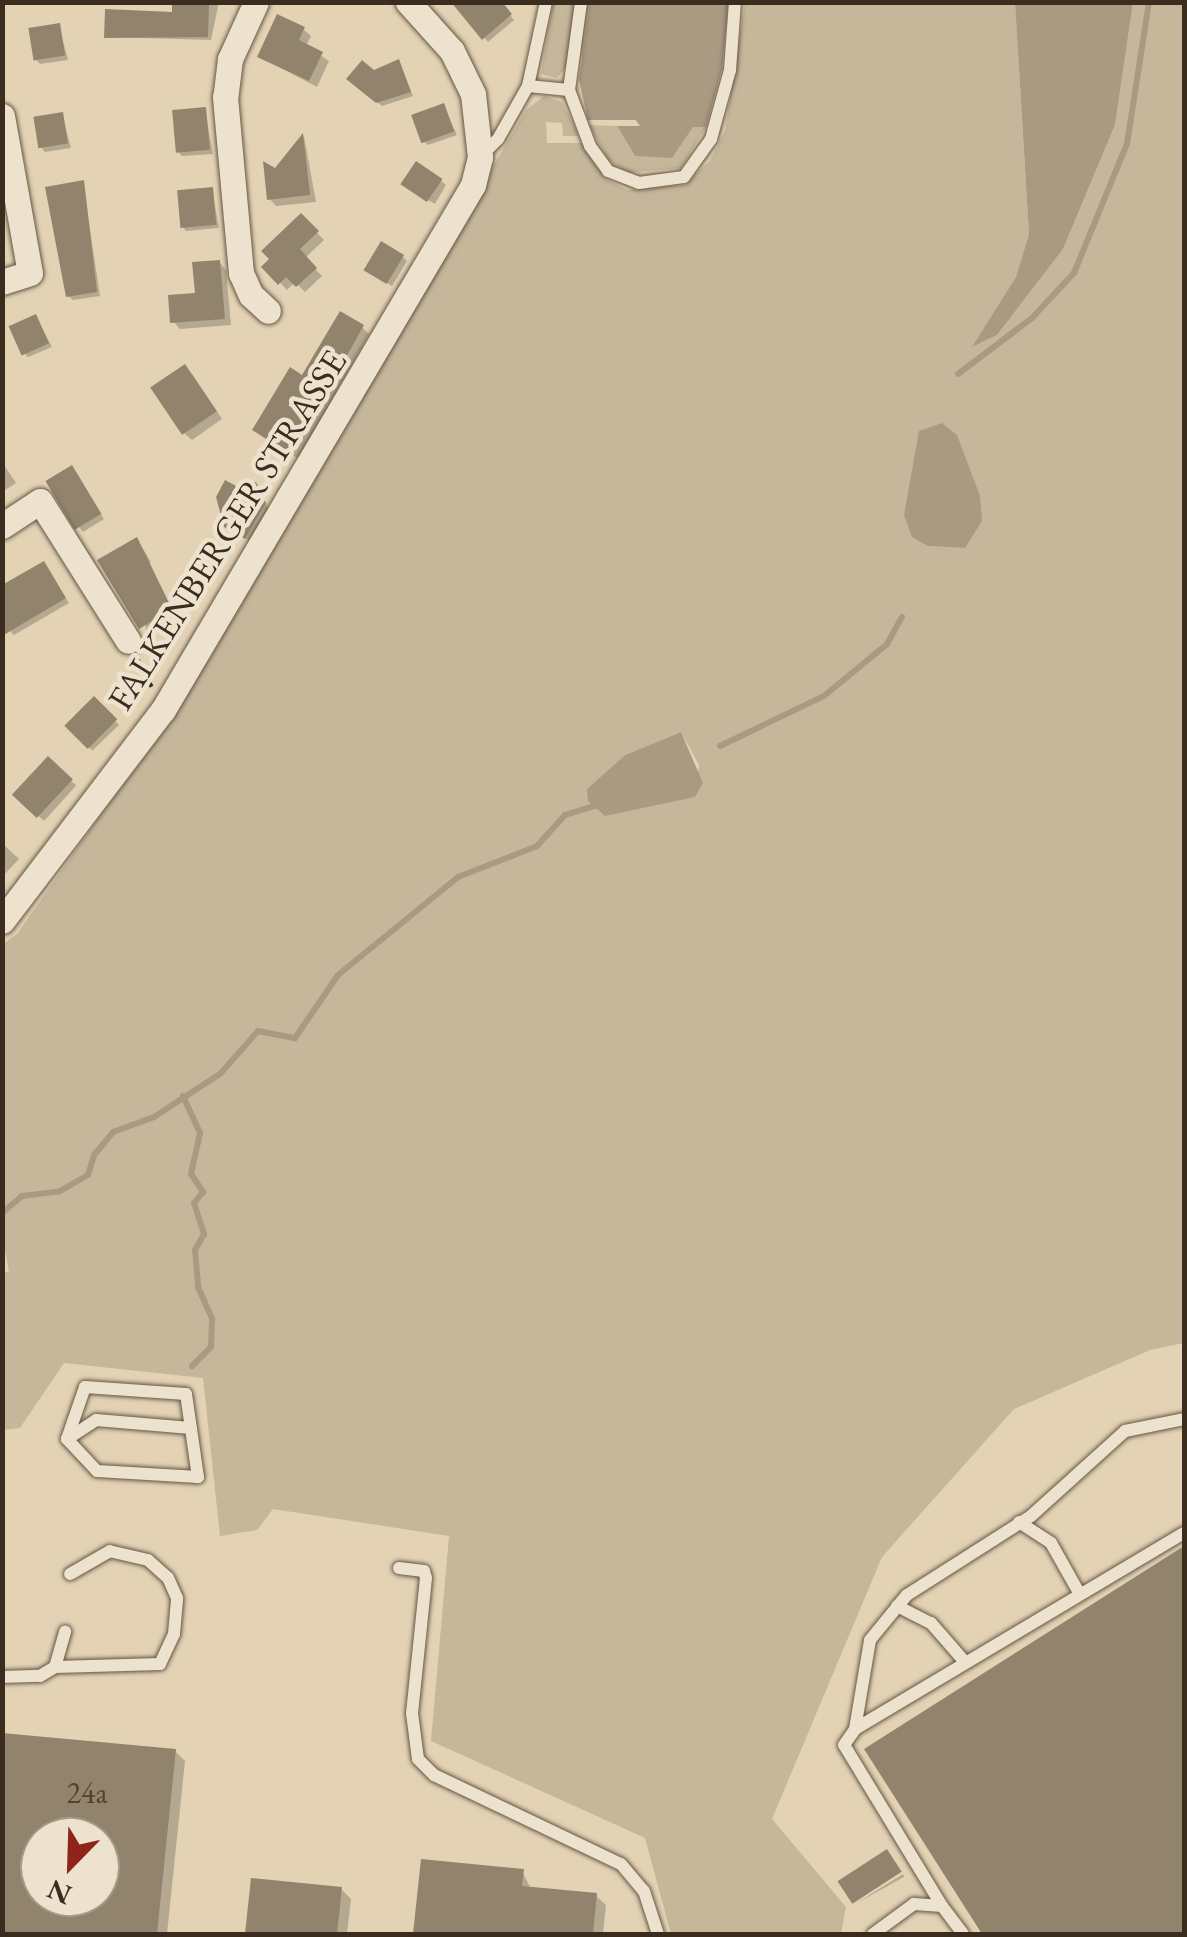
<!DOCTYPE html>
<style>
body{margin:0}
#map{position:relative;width:1187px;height:1937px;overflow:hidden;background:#e3d3b4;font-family:"EB Garamond",serif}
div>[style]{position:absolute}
.green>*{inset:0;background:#c6b79b}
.water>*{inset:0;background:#aa9a82}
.shadow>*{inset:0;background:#0003;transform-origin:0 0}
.stream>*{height:6px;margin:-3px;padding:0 3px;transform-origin:3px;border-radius:3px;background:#aa9a82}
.building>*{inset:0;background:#92836d;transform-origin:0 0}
.path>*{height:4px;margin-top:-2px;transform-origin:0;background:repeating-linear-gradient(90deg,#3b2c20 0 8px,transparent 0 13px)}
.roads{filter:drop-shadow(0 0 2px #655645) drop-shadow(0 0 2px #655645)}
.service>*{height:12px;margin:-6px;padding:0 6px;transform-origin:6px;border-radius:6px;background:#ede2ce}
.minor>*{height:25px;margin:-12.5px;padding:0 12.5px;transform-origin:12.5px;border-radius:12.5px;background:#ede2ce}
span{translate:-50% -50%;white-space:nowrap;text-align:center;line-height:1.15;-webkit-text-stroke:9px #ede2ce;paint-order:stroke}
.number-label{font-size:30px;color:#514233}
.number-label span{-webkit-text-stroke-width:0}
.street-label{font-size:35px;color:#3b2c20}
.frame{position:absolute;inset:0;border:5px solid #3b2c20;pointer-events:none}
.north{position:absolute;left:20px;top:1817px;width:100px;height:100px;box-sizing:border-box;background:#ede2ce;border:2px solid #a69988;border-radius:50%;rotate:203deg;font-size:28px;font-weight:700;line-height:40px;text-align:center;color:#3b2c20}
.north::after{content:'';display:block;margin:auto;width:35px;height:45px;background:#8f2418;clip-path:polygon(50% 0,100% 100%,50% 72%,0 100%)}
</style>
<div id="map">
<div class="green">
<i style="clip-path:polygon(553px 3px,728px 3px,722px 68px,706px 127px,681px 168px,628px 173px,609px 161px,589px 125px,617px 126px,635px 156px,641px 126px,635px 120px,588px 120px,581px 49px,557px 78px,541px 74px)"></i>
<i style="clip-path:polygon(evenodd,745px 3px,1015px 3px,1029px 234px,1016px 277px,974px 346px,997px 335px,1063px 249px,1115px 125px,1133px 3px,1184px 3px,1184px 1343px,1150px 1350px,1014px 1409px,882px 1557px,772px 1819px,846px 1907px,841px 1934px,671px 1934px,645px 1838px,431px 1741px,449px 1536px,273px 1509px,257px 1530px,220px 1536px,203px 1378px,64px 1363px,20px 1428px,3px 1430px,3px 1274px,9px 1271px,2px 1235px,3px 944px,17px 934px,180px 702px,526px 110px,544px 96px,562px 102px,579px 136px,563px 136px,562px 123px,546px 122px,547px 143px,582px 143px,606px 179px,627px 190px,684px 185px,710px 161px,725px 131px,745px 3px,957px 435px,965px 548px,928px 546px,957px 435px,745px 3px,681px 732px,699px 765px,694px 797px,626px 810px,587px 789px,625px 755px,681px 732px)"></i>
</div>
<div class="water">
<i style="clip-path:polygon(590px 3px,728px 3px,722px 68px,706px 127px,693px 127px,672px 158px,635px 156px,617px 126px,640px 126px,636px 120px,588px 120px,579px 80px)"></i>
<i style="clip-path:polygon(1015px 3px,1133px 3px,1115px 125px,1063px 249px,997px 335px,972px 347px,1016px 277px,1029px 234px)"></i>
<i style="clip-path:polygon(942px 423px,957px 435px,980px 496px,982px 521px,965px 548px,928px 546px,912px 537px,904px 515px,919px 431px)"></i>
<i style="clip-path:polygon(681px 732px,703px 783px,695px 797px,605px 816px,588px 801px,587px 789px,625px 755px)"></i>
</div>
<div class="shadow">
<i style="clip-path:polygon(174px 2px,219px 2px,211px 40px,106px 37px,174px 15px)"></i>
<i style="clip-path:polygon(454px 2px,500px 2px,514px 20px,488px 42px)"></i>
<i style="clip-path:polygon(59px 26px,68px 60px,40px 64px,36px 60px)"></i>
<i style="clip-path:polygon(303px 29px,311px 36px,306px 46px,329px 61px,317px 87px,260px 57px)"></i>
<i style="clip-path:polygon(399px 62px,413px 96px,382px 106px,354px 83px)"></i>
<i style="clip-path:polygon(443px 106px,457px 135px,428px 145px,423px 141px)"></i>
<i style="clip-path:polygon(205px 110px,213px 154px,182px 156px,178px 152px)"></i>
<i style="clip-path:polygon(62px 115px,71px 148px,45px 152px,41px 147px)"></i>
<i style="clip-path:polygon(304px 136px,316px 202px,276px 206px,269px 198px,275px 172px)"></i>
<i style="clip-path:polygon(441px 181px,446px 185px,435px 204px,409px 189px)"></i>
<i style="clip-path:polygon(83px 183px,100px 296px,73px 300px,68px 296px)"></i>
<i style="clip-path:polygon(212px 190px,219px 228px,186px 231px,182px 226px)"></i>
<i style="clip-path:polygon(301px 216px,324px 240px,305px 258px,322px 276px,305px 292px,295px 282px,287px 290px,265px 267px)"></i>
<i style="clip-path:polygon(403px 257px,407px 261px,392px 286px,371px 273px)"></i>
<i style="clip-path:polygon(219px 262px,226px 270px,231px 325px,180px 329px,173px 321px)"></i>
<i style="clip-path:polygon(36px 317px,52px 347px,28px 357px,24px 353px)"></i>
<i style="clip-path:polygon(362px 327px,369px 334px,299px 459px,261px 436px,255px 429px)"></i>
<i style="clip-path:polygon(192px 374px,222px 419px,192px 440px,184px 433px)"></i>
<i style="clip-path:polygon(2px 462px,16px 483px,2px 492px)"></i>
<i style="clip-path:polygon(76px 472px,104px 519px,83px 532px,79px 527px)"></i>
<i style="clip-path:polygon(255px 485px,269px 509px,250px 541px,226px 526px,238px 490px)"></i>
<i style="clip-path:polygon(140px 544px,151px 562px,145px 566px,174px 614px,146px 631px)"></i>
<i style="clip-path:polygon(44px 564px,69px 603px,14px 635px,10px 631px)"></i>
<i style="left:94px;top:699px;width:36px;height:37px;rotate:46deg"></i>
<i style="left:48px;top:760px;width:38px;height:48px;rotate:42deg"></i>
<i style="clip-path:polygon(2px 843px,19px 859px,2px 877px)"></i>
<i style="clip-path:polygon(1184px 1549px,1184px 1934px,985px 1934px,868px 1749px)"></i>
<i style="clip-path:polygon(evenodd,2px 1735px,175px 1751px,185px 1761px,167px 1934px,2px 1934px,2px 1735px,40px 1837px,100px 1837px,100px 1897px,40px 1897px,40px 1837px)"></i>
<i style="clip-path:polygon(423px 1862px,522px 1871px,531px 1889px,596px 1896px,606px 1905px,603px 1934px,416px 1934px)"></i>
<i style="clip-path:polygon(903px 1874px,904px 1877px,855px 1904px)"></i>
<i style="clip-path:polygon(254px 1880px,341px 1889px,351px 1899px,347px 1934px,247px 1934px)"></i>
</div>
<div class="stream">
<i style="left:958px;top:374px;width:93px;rotate:-37.1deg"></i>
<i style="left:1032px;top:318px;width:62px;rotate:-47deg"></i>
<i style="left:1074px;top:273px;width:139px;rotate:-67.7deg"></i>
<i style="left:1127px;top:144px;width:144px;rotate:-81.2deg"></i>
<i style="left:720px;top:746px;width:115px;rotate:-25.7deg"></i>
<i style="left:824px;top:696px;width:82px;rotate:-39.5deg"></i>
<i style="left:887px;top:644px;width:31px;rotate:-61deg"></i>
<i style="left:183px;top:1096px;width:41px;rotate:65.3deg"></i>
<i style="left:200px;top:1133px;width:42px;rotate:102.4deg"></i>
<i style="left:191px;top:1174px;width:22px;rotate:56deg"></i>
<i style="left:203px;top:1192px;width:14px;rotate:129deg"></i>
<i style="left:194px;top:1203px;width:33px;rotate:72deg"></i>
<i style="left:204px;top:1234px;width:18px;rotate:119deg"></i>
<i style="left:195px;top:1250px;width:37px;rotate:85deg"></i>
<i style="left:198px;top:1287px;width:35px;rotate:66deg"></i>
<i style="left:212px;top:1319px;width:28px;rotate:92deg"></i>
<i style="left:211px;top:1347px;width:27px;rotate:135deg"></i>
<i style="left:2px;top:1213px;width:26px;rotate:-40deg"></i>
<i style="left:22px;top:1196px;width:38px;rotate:-7deg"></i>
<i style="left:60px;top:1191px;width:32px;rotate:-30deg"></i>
<i style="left:88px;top:1175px;width:21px;rotate:-73deg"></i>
<i style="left:94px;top:1155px;width:30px;rotate:-50deg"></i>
<i style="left:113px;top:1132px;width:44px;rotate:-20.1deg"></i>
<i style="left:154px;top:1117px;width:79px;rotate:-33.1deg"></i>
<i style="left:220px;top:1074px;width:57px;rotate:-48.5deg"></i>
<i style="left:258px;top:1031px;width:38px;rotate:11deg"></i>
<i style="left:295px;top:1038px;width:76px;rotate:-55.7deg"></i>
<i style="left:338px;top:975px;width:155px;rotate:-39.2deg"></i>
<i style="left:458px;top:877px;width:85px;rotate:-21.4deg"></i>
<i style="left:537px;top:846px;width:42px;rotate:-47.9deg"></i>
<i style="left:565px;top:815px;width:37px;rotate:-17deg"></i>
</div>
<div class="building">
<i style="clip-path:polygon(172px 2px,209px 2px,208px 37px,104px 38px,105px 9px,172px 12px)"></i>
<i style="clip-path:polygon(451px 2px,502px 2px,512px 14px,482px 40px)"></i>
<i style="clip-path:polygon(277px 14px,305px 27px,299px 40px,323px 52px,309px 81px,257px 57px)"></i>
<i style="left:60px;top:23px;width:33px;height:32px;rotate:81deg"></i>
<i style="clip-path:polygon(399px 59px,411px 92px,376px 103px,346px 79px,362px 60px,374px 70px)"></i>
<i style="left:444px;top:103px;width:30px;height:35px;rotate:70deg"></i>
<i style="left:206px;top:107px;width:43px;height:34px;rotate:85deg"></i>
<i style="left:63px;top:112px;width:32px;height:30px;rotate:81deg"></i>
<i style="clip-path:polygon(303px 133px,310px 195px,267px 200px,263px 161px,275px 168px)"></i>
<i style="left:416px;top:161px;width:32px;height:28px;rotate:34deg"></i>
<i style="clip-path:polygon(84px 180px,97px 292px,66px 297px,45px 187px)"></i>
<i style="left:213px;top:187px;width:38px;height:36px;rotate:85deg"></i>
<i style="clip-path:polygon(301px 213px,319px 231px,300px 249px,317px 268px,296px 287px,286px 277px,278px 285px,261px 267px,269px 259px,261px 251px)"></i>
<i style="left:381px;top:241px;width:27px;height:34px;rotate:31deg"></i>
<i style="clip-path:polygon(220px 260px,225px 319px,170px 323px,168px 295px,195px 293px,192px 262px)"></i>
<i style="clip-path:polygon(340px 311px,364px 325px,292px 454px,252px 430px,290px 367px,302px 375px)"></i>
<i style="left:36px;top:314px;width:32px;height:30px;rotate:66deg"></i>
<i style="left:185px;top:364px;width:57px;height:42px;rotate:56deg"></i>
<i style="left:72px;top:465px;width:57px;height:31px;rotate:59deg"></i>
<i style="clip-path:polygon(225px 480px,238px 487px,256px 482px,266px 503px,245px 539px,224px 527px,216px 497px)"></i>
<i style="clip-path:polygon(137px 537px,172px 609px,139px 629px,97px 560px)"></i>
<i style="clip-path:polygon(44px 561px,66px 598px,2px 636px,2px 585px)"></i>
<i style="left:94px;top:696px;width:33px;height:42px;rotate:45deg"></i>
<i style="left:48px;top:756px;width:34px;height:53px;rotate:43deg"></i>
<i style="clip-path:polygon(1184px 1546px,1184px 1934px,982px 1934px,864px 1749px)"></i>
<i style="clip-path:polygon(evenodd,2px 1733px,176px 1749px,157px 1934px,2px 1934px,2px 1733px,40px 1837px,100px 1837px,100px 1897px,40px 1897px,40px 1837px)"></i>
<i style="left:887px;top:1849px;width:27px;height:59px;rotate:57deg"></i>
<i style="clip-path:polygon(421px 1859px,524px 1869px,522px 1886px,597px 1893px,593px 1934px,413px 1934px)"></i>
<i style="clip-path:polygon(251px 1878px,342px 1887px,337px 1934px,245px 1934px)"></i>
</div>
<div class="path">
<i style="left:138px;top:660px;width:30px;rotate:63deg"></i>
</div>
<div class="roads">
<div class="service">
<i style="left:528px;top:86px;width:41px;rotate:5.6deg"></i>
<i style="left:569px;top:90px;width:89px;rotate:-82.2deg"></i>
<i style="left:569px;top:90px;width:60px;rotate:69.4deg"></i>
<i style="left:590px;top:146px;width:31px;rotate:54deg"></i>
<i style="left:608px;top:171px;width:33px;rotate:21deg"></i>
<i style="left:639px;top:183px;width:45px;rotate:-7.6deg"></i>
<i style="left:684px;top:177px;width:47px;rotate:-54.6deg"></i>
<i style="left:711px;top:139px;width:72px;rotate:-74.6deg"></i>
<i style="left:730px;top:70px;width:68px;rotate:-85.8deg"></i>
<i style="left:480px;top:157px;width:25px;rotate:-45deg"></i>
<i style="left:498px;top:139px;width:61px;rotate:-60.5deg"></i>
<i style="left:528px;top:86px;width:86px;rotate:-77.9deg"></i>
<i style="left:85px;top:1387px;width:101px;rotate:4deg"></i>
<i style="left:186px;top:1394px;width:84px;rotate:81.8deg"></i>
<i style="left:198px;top:1477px;width:101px;rotate:-176.6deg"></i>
<i style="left:97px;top:1471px;width:44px;rotate:-133.2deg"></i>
<i style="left:67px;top:1439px;width:55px;rotate:-70.9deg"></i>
<i style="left:67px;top:1439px;width:35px;rotate:-33deg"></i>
<i style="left:96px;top:1420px;width:95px;rotate:4.8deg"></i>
<i style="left:1019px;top:1522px;width:38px;rotate:33deg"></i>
<i style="left:1051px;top:1543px;width:55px;rotate:60.6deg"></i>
<i style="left:399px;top:1568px;width:25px;rotate:7deg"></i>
<i style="left:424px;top:1571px;width:7px;rotate:74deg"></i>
<i style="left:426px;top:1578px;width:136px;rotate:95.9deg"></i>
<i style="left:412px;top:1713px;width:46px;rotate:82.6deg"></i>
<i style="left:418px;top:1759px;width:23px;rotate:45deg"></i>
<i style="left:434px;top:1775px;width:207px;rotate:25.5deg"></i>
<i style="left:621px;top:1864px;width:35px;rotate:50deg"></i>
<i style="left:644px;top:1891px;width:45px;rotate:72deg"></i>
<i style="left:897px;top:1606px;width:38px;rotate:27deg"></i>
<i style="left:931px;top:1623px;width:52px;rotate:48.9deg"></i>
<i style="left:55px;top:1667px;width:105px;rotate:-1.6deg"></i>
<i style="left:160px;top:1664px;width:33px;rotate:-65deg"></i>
<i style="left:174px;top:1634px;width:36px;rotate:-85deg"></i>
<i style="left:177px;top:1598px;width:22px;rotate:-114deg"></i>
<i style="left:168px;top:1578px;width:27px;rotate:-138deg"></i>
<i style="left:148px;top:1560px;width:39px;rotate:-167deg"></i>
<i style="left:110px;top:1551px;width:46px;rotate:150.1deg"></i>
<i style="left:2px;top:1677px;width:38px;rotate:-2deg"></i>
<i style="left:40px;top:1676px;width:17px;rotate:-31deg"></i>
<i style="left:55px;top:1667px;width:37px;rotate:-74deg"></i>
<i style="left:855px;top:1729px;width:90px;rotate:-80.4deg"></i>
<i style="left:870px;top:1640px;width:58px;rotate:-50.6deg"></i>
<i style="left:907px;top:1595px;width:147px;rotate:-32.5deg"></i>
<i style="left:1031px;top:1516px;width:127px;rotate:-42.1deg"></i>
<i style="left:1125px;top:1431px;width:60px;rotate:-11.5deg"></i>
<i style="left:942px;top:1906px;width:188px;rotate:-121.3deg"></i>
<i style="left:844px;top:1745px;width:19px;rotate:-55deg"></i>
<i style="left:855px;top:1729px;width:383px;rotate:-30.8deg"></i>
<i style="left:873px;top:1934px;width:51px;rotate:-36.2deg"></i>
<i style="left:914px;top:1904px;width:28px;rotate:4deg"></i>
<i style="left:942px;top:1906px;width:35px;rotate:53deg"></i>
</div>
<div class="minor">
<i style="left:256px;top:2px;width:63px;rotate:114.5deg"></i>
<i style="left:230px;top:59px;width:38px;rotate:97deg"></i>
<i style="left:225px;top:97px;width:177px;rotate:84.8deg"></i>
<i style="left:241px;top:273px;width:24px;rotate:66deg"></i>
<i style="left:251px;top:295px;width:23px;rotate:43deg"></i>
<i style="left:2px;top:116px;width:159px;rotate:79.9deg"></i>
<i style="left:30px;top:273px;width:29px;rotate:162deg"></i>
<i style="left:2px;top:526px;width:45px;rotate:-33.3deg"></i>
<i style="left:40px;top:501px;width:165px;rotate:57.8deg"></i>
<i style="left:2px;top:921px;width:265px;rotate:-52.7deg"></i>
<i style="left:163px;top:710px;width:610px;rotate:-59.44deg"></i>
<i style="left:473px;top:185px;width:29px;rotate:-76deg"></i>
<i style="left:480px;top:157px;width:63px;rotate:-96.3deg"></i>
<i style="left:473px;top:94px;width:48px;rotate:-116deg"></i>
<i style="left:452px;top:51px;width:66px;rotate:-131.9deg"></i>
</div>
</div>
<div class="number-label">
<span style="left:87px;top:1793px">24a</span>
</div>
<div class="street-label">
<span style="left:227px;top:530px;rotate:-58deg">FALKENBERGER STRASSE</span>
</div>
<div class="frame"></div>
<div class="north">N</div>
</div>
